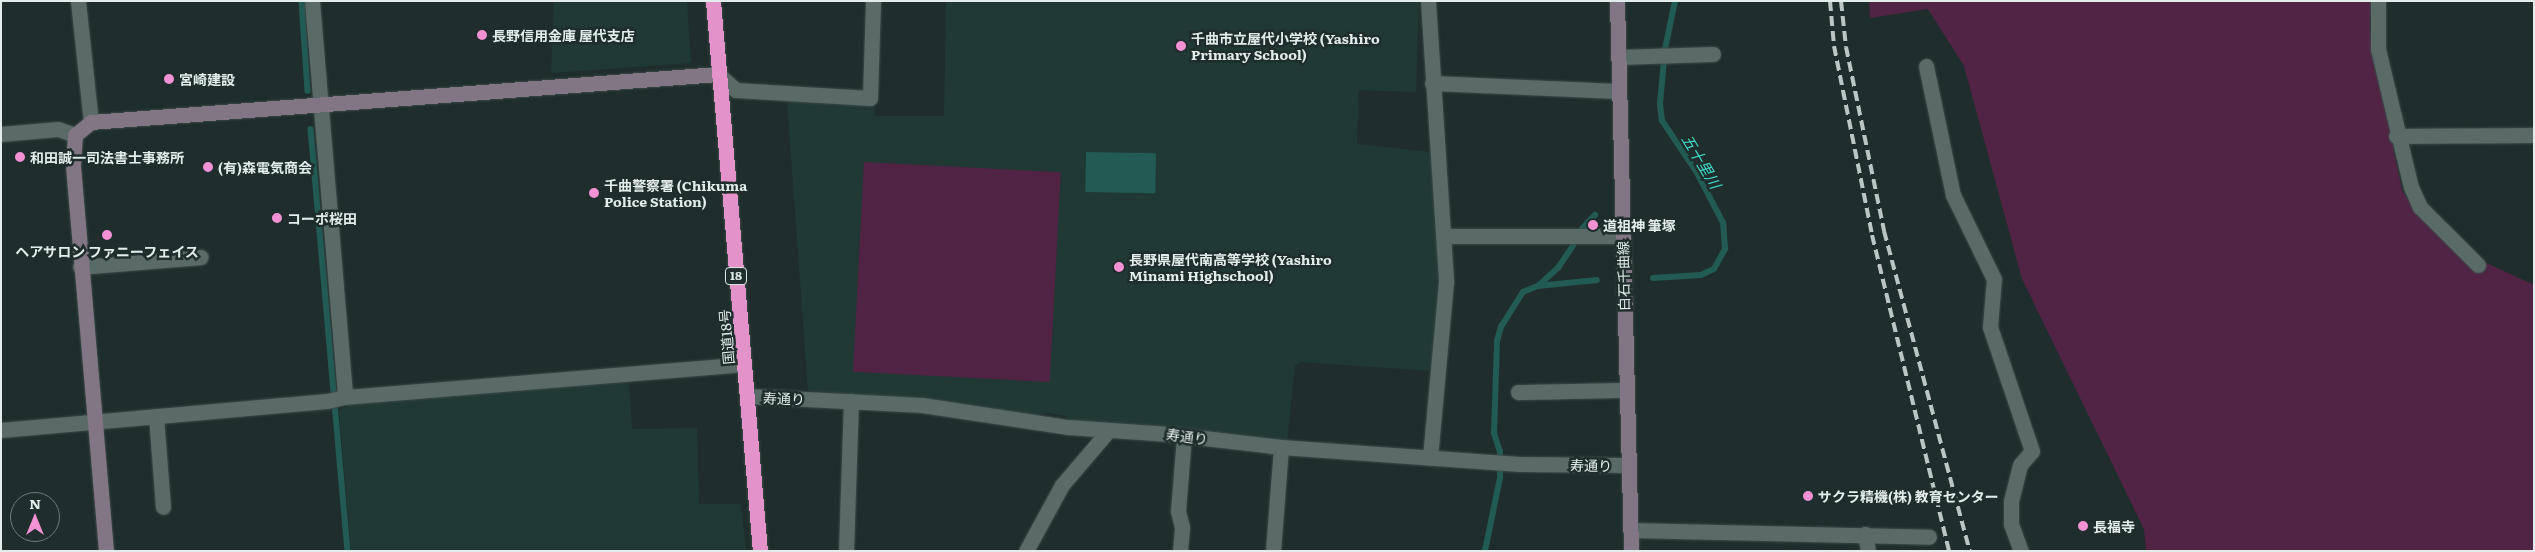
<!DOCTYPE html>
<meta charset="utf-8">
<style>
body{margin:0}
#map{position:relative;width:2535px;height:552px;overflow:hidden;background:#1f2e2c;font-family:Literata,"Noto Sans JP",serif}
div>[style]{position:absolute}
.built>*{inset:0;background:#213935}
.green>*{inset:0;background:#512344;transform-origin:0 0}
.water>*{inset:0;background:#225b54;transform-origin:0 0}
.stream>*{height:5.5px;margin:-2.75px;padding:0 2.75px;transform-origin:2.75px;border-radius:2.75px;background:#225b54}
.roads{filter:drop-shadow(0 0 1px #3c4a47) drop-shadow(0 0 1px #3c4a47)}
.street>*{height:15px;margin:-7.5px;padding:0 7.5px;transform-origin:7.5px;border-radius:7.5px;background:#596a67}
.secondary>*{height:15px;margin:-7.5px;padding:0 7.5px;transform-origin:7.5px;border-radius:7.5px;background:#827684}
.highway>*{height:15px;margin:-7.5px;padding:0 7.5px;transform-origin:7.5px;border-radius:7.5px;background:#e393c9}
.rail>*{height:4px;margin-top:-2px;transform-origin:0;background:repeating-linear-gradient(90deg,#bbc6c4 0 10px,transparent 0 15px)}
.dots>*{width:14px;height:14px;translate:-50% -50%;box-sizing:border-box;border:2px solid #1f2e2c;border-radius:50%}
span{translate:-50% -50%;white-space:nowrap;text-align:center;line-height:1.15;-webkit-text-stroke:5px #1f2e2c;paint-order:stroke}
.shield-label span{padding:1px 4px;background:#1f2e2c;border:1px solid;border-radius:4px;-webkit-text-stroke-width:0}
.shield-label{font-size:12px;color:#e2ecea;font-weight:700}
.poi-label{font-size:14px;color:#e2ecea;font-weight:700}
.left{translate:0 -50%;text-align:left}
.street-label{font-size:14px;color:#e2ecea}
.water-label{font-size:15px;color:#3dddca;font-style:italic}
.frame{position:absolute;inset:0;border:2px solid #e2ecea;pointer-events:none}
.north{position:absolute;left:10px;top:492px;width:50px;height:50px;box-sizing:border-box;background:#1f2e2c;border:1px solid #6d7a78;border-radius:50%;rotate:0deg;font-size:14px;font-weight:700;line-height:20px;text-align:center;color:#e2ecea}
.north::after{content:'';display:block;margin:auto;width:18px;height:22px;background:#f391d5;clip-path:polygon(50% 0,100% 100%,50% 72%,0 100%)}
</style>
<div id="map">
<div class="built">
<i style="clip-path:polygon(554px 1px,687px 1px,691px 63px,551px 73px)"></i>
<i style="clip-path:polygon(946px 1px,1419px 1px,1416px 92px,1359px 90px,1357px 144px,1431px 152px,1440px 292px,1432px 371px,1301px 362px,1295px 366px,1287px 443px,1067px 422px,1067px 416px,1047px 413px,1033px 416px,921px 399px,808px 391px,787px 101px,874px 105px,875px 116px,944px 116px)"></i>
<i style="clip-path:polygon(629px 382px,632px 429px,697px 428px,699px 504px,741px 504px,746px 551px,351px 551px,339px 410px,350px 405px)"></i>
</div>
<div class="green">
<i style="clip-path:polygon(1869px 1px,2371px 1px,2370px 33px,2402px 190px,2418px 216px,2439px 215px,2480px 260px,2534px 285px,2534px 551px,2146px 551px,2144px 529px,2022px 279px,1964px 66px,1928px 9px,1870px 18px)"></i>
<i style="left:864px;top:162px;width:197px;height:210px;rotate:3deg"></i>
</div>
<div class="water">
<i style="left:1086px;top:152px;width:70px;height:40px;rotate:1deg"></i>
</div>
<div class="stream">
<i style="left:302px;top:1px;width:90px;rotate:86.2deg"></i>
<i style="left:311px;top:129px;width:424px;rotate:85deg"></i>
<i style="left:1582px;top:229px;width:19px;rotate:-47deg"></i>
<i style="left:1653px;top:278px;width:48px;rotate:-3.6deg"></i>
<i style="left:1701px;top:275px;width:14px;rotate:-25deg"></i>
<i style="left:1714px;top:269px;width:23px;rotate:-61deg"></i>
<i style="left:1725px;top:249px;width:26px;rotate:-94deg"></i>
<i style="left:1723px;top:223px;width:56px;rotate:-117.5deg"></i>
<i style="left:1697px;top:173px;width:63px;rotate:-123.9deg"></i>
<i style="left:1662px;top:121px;width:17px;rotate:-97deg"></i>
<i style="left:1660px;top:104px;width:55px;rotate:-84.8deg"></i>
<i style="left:1665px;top:49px;width:49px;rotate:-78.2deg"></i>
<i style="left:1538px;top:286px;width:27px;rotate:-42deg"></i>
<i style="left:1558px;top:268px;width:27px;rotate:-56deg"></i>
<i style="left:1485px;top:551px;width:75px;rotate:-78.4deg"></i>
<i style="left:1500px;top:478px;width:26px;rotate:-90deg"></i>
<i style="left:1500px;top:452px;width:20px;rotate:-108deg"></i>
<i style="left:1494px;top:433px;width:92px;rotate:-88.1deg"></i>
<i style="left:1497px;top:341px;width:15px;rotate:-74deg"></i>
<i style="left:1501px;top:327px;width:41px;rotate:-57.8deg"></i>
<i style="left:1523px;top:292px;width:16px;rotate:-22deg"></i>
<i style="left:1538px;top:286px;width:59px;rotate:-5.8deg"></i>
</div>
<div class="roads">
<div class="street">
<i style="left:78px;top:1px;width:122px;rotate:83.9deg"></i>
<i style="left:312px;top:1px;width:397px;rotate:85.2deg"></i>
<i style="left:1428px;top:1px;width:282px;rotate:86.3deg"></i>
<i style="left:1446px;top:282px;width:176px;rotate:95.2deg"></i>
<i style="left:2378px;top:1px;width:48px;rotate:90deg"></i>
<i style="left:2378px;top:49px;width:142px;rotate:76.6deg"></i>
<i style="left:2411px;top:187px;width:22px;rotate:66deg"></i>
<i style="left:2420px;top:207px;width:82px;rotate:45deg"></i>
<i style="left:1618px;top:57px;width:95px;rotate:-1.8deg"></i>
<i style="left:1926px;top:66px;width:132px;rotate:78.2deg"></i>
<i style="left:1953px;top:195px;width:93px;rotate:64deg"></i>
<i style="left:1994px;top:279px;width:48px;rotate:94.8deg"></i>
<i style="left:1990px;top:327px;width:131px;rotate:71.3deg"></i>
<i style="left:2032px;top:451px;width:18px;rotate:131deg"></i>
<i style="left:2020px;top:465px;width:37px;rotate:104deg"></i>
<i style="left:2011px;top:501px;width:23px;rotate:90deg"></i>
<i style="left:2011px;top:524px;width:29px;rotate:70deg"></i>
<i style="left:718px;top:74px;width:24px;rotate:42deg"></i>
<i style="left:736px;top:90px;width:134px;rotate:3.4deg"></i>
<i style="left:870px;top:98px;width:97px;rotate:-88.2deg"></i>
<i style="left:1432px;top:83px;width:186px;rotate:2.5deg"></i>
<i style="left:1px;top:134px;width:57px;rotate:-5deg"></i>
<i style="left:58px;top:129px;width:18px;rotate:19deg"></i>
<i style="left:2396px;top:136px;width:138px;rotate:-0.4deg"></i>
<i style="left:1443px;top:236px;width:179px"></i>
<i style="left:80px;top:267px;width:121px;rotate:-4.7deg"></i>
<i style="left:1518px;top:392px;width:107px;rotate:-1.1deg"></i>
<i style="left:748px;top:396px;width:174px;rotate:3deg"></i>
<i style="left:922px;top:405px;width:148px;rotate:8.6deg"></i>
<i style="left:1068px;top:427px;width:101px;rotate:4deg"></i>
<i style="left:1169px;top:434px;width:113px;rotate:6.6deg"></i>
<i style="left:1281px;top:447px;width:239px;rotate:4.1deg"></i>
<i style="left:1519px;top:464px;width:108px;rotate:0.5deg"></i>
<i style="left:156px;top:416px;width:91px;rotate:85.6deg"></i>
<i style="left:1px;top:430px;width:327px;rotate:-5.1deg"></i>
<i style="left:327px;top:401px;width:18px;rotate:-13deg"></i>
<i style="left:345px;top:397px;width:400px;rotate:-4.7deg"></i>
<i style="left:1630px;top:530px;width:299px;rotate:1.3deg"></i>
<i style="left:1865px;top:534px;width:17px;rotate:80deg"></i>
<i style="left:846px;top:551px;width:150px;rotate:-88.1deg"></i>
<i style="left:1026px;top:551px;width:75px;rotate:-61.4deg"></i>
<i style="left:1062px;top:485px;width:72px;rotate:-49.5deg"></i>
<i style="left:1180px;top:551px;width:24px;rotate:-85deg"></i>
<i style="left:1182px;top:527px;width:16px;rotate:-104deg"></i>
<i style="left:1178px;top:511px;width:75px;rotate:-85.4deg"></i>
<i style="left:1273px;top:551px;width:104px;rotate:-85.6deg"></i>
</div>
<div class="secondary">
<i style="left:1617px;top:1px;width:550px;rotate:88.54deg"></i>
<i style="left:106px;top:551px;width:388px;rotate:-94.9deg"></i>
<i style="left:73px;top:164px;width:29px;rotate:-86deg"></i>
<i style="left:75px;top:135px;width:21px;rotate:-39deg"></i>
<i style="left:91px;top:122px;width:629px;rotate:-4.38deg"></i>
</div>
<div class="highway">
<i style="left:713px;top:1px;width:552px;rotate:85.12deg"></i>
</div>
</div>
<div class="rail">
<i style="left:1830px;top:1px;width:45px;rotate:84.9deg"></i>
<i style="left:1834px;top:46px;width:193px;rotate:78.6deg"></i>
<i style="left:1872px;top:235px;width:325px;rotate:76.3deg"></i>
<i style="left:1841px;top:1px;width:46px;rotate:83.8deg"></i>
<i style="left:1846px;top:47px;width:188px;rotate:78.3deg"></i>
<i style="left:1884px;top:231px;width:331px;rotate:75deg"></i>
</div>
<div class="dots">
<i style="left:482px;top:35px;background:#f391d5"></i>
<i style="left:1181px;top:46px;background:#f391d5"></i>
<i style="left:169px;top:79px;background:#f391d5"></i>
<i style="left:20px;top:157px;background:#f391d5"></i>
<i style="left:208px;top:167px;background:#f391d5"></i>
<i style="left:594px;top:193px;background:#f391d5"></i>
<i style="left:277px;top:218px;background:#f391d5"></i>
<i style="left:1593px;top:225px;background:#f391d5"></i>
<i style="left:107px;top:235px;background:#f391d5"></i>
<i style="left:1119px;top:267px;background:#f391d5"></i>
<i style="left:1808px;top:496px;background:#f391d5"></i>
<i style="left:2083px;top:526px;background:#f391d5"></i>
</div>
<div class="shield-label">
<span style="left:736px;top:276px">18</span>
</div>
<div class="poi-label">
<span class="left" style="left:492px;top:35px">長野信用金庫 屋代支店</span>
<span class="left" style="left:1191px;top:46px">千曲市立屋代小学校 (Yashiro<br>Primary School)</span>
<span class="left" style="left:179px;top:79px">宮崎建設</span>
<span class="left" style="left:30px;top:157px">和田誠一司法書士事務所</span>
<span class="left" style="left:218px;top:167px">(有)森電気商会</span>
<span class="left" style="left:604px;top:193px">千曲警察署 (Chikuma<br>Police Station)</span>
<span class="left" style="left:287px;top:218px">コーポ桜田</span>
<span class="left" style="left:1603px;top:225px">道祖神 筆塚</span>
<span style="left:107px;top:251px">ヘアサロン ファニーフェイス</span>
<span class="left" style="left:1129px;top:267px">長野県屋代南高等学校 (Yashiro<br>Minami Highschool)</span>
<span class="left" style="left:1818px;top:496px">サクラ精機(株) 教育センター</span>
<span class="left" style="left:2093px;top:526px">長福寺</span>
</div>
<div class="street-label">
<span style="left:1623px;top:276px;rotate:-91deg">白石千曲線</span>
<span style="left:726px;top:337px;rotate:-95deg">国道18号</span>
<span style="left:784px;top:398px;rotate:2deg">寿通り</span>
<span style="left:1187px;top:436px;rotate:7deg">寿通り</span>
<span style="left:1591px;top:465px;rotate:1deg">寿通り</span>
</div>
<div class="water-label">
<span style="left:1702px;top:161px;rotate:59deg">五十里川</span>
</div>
<div class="frame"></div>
<div class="north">N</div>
</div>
